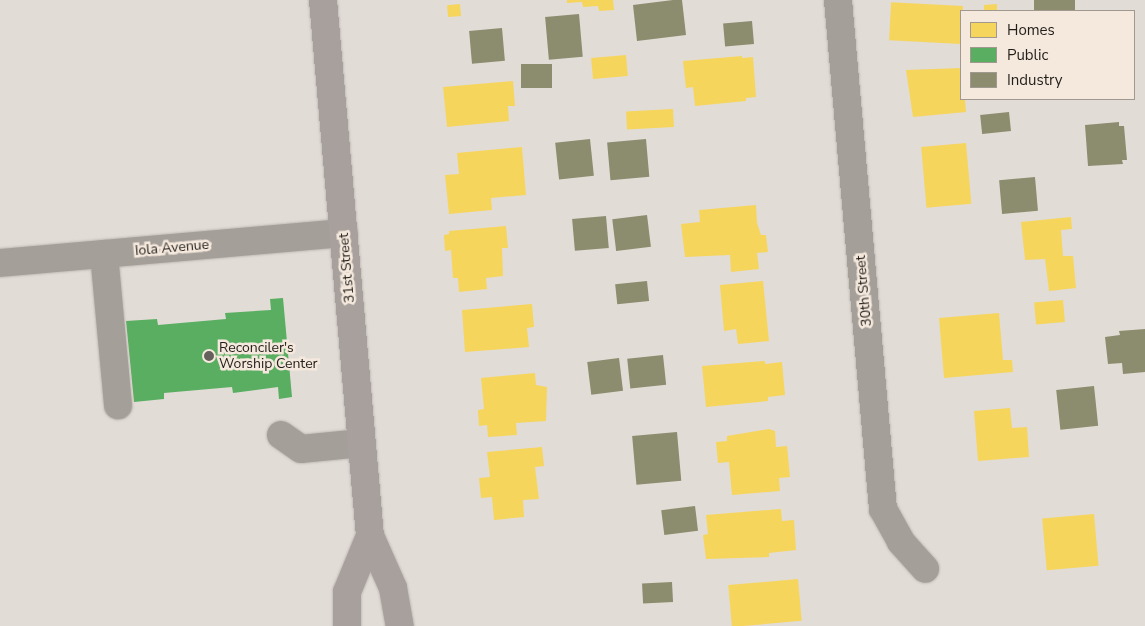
<!DOCTYPE html>
<style>
body{margin:0}
#map{position:relative;width:1145px;height:626px;overflow:hidden;background:#e2dcd6;font-family:"Nunito Sans",sans-serif}
div>[style]{position:absolute}
.homes>*{inset:0;background:#f6d55c;transform-origin:0 0}
.public>*{inset:0;background:#5aae61}
.industry>*{inset:0;background:#8c8c6e;transform-origin:0 0}
.roads{filter:drop-shadow(0 0 1px #bfbab5) drop-shadow(0 0 1px #bfbab5)}
.minor>*{height:28px;margin:-14px;padding:0 14px;transform-origin:14px;border-radius:14px;background:#a59f9a}
.major>*{height:28px;margin:-14px;padding:0 14px;transform-origin:14px;border-radius:14px;background:#a8a09c}
.dots>*{width:14px;height:14px;translate:-50% -50%;box-sizing:border-box;border:2px solid #f5e9dd;border-radius:50%}
span{translate:-50% -50%;white-space:nowrap;text-align:center;line-height:1.15;-webkit-text-stroke:5px #f5e9dd;paint-order:stroke}
.street-label{font-size:14px;color:#221e1a}
.poi-label{font-size:14px;color:#221e1a}
.left{translate:0 -50%;text-align:left}
.legend{position:absolute;left:960px;top:10px;width:175px;height:90px;box-sizing:border-box;background:#f5e9dd;border:1px solid #a1988f;margin:0;padding:6px 9px;list-style:none;font-size:15px;color:#221e1a}
.legend li{display:flex;align-items:center;gap:10px;height:25px}
.legend b{width:25px;border:1px solid #a1988f}
</style>
<div id="map">
<div class="homes">
<i style="clip-path:polygon(567px 0,613px 0,614px 10px,599px 11px,598px 6px,583px 7px,582px 2px,567px 3px)"></i>
<i style="left:460px;top:4px;width:12px;height:13px;rotate:85deg"></i>
<i style="clip-path:polygon(997px 4px,997px 11px,984px 11px,984px 5px)"></i>
<i style="left:963px;top:6px;width:38px;height:72px;rotate:93deg"></i>
<i style="left:626px;top:55px;width:21px;height:35px;rotate:85deg"></i>
<i style="clip-path:polygon(742px 56px,742px 58px,753px 57px,756px 97px,746px 98px,746px 101px,695px 106px,693px 87px,686px 88px,683px 61px)"></i>
<i style="clip-path:polygon(961px 68px,961px 99px,965px 99px,966px 112px,913px 117px,906px 70px)"></i>
<i style="clip-path:polygon(513px 81px,515px 106px,508px 106px,509px 121px,447px 127px,443px 87px)"></i>
<i style="left:673px;top:109px;width:18px;height:47px;rotate:87deg"></i>
<i style="left:966px;top:143px;width:61px;height:45px;rotate:85deg"></i>
<i style="clip-path:polygon(522px 147px,526px 195px,491px 198px,492px 210px,449px 214px,445px 175px,459px 174px,457px 153px)"></i>
<i style="clip-path:polygon(756px 205px,757px 223px,761px 235px,766px 235px,768px 252px,757px 253px,759px 269px,731px 272px,730px 255px,685px 257px,681px 224px,700px 222px,699px 210px)"></i>
<i style="clip-path:polygon(1071px 217px,1072px 229px,1061px 230px,1063px 256px,1073px 256px,1076px 288px,1049px 291px,1045px 259px,1025px 260px,1021px 222px)"></i>
<i style="clip-path:polygon(506px 226px,508px 248px,502px 248px,503px 276px,486px 278px,487px 289px,459px 292px,458px 278px,453px 278px,451px 250px,445px 251px,444px 235px,449px 234px,449px 231px)"></i>
<i style="clip-path:polygon(763px 281px,769px 341px,738px 344px,736px 329px,724px 331px,720px 285px)"></i>
<i style="left:1063px;top:300px;width:22px;height:29px;rotate:85deg"></i>
<i style="clip-path:polygon(532px 304px,534px 327px,527px 328px,529px 347px,465px 352px,462px 310px)"></i>
<i style="clip-path:polygon(999px 313px,1003px 360px,1012px 360px,1013px 372px,944px 378px,939px 318px)"></i>
<i style="clip-path:polygon(765px 361px,765px 364px,782px 362px,785px 395px,768px 397px,768px 401px,706px 407px,702px 366px)"></i>
<i style="clip-path:polygon(535px 373px,536px 385px,547px 387px,546px 421px,516px 423px,517px 435px,488px 437px,487px 425px,479px 426px,478px 410px,484px 409px,481px 378px)"></i>
<i style="clip-path:polygon(1010px 408px,1012px 428px,1027px 427px,1029px 457px,978px 461px,974px 411px)"></i>
<i style="clip-path:polygon(769px 429px,775px 431px,776px 447px,787px 446px,790px 477px,779px 478px,780px 491px,732px 495px,729px 462px,718px 463px,716px 442px,727px 441px,727px 436px)"></i>
<i style="clip-path:polygon(542px 447px,544px 466px,535px 467px,539px 499px,523px 500px,524px 517px,494px 520px,492px 497px,481px 498px,479px 478px,490px 477px,487px 452px)"></i>
<i style="clip-path:polygon(781px 509px,782px 521px,794px 520px,796px 550px,769px 553px,769px 557px,706px 559px,703px 535px,708px 534px,706px 515px)"></i>
<i style="left:1094px;top:514px;width:52px;height:52px;rotate:85deg"></i>
<i style="left:798px;top:579px;width:42px;height:70px;rotate:85deg"></i>
</div>
<div class="public">
<i style="clip-path:polygon(283px 298px,292px 397px,279px 399px,278px 387px,233px 393px,232px 387px,164px 393px,164px 399px,134px 402px,126px 321px,157px 319px,158px 325px,226px 319px,225px 313px,271px 310px,270px 299px)"></i>
</div>
<div class="industry">
<i style="clip-path:polygon(673px 0,682px 0,686px 35px,637px 41px,633px 5px)"></i>
<i style="left:1034px;top:0;width:41px;height:11px"></i>
<i style="left:579px;top:14px;width:43px;height:34px;rotate:85deg"></i>
<i style="left:752px;top:21px;width:23px;height:29px;rotate:85deg"></i>
<i style="left:502px;top:28px;width:33px;height:33px;rotate:85deg"></i>
<i style="left:552px;top:64px;width:24px;height:31px;rotate:90deg"></i>
<i style="left:1009px;top:112px;width:19px;height:29px;rotate:84deg"></i>
<i style="clip-path:polygon(1119px 122px,1119px 126px,1124px 126px,1127px 160px,1122px 160px,1123px 164px,1088px 166px,1085px 125px)"></i>
<i style="left:590px;top:139px;width:37px;height:35px;rotate:84deg"></i>
<i style="left:646px;top:139px;width:38px;height:39px;rotate:85deg"></i>
<i style="left:1035px;top:177px;width:34px;height:36px;rotate:85deg"></i>
<i style="left:647px;top:215px;width:32px;height:35px;rotate:83deg"></i>
<i style="left:606px;top:216px;width:32px;height:34px;rotate:85deg"></i>
<i style="left:647px;top:281px;width:20px;height:32px;rotate:84deg"></i>
<i style="clip-path:polygon(1145px 329px,1145px 372px,1123px 374px,1122px 363px,1108px 364px,1105px 337px,1120px 335px,1119px 331px)"></i>
<i style="left:663px;top:355px;width:30px;height:36px;rotate:84deg"></i>
<i style="left:619px;top:358px;width:33px;height:32px;rotate:83deg"></i>
<i style="left:1094px;top:386px;width:40px;height:38px;rotate:84deg"></i>
<i style="left:677px;top:432px;width:49px;height:45px;rotate:85deg"></i>
<i style="left:695px;top:506px;width:25px;height:34px;rotate:83deg"></i>
<i style="left:672px;top:582px;width:20px;height:30px;rotate:87deg"></i>
</div>
<div class="roads">
<div class="minor">
<i style="left:838px;top:0;width:511px;rotate:84.95deg"></i>
<i style="left:883px;top:509px;width:38px;rotate:61deg"></i>
<i style="left:901px;top:542px;width:36px;rotate:48deg"></i>
<i style="left:104px;top:254px;width:152px;rotate:84.7deg"></i>
<i style="left:0;top:263px;width:345px;rotate:-5deg"></i>
<i style="left:281px;top:435px;width:24px;rotate:35deg"></i>
<i style="left:301px;top:449px;width:61px;rotate:-5.6deg"></i>
</div>
<div class="major">
<i style="left:323px;top:0;width:538px;rotate:84.99deg"></i>
<i style="left:370px;top:536px;width:57px;rotate:66.1deg"></i>
<i style="left:393px;top:588px;width:39px;rotate:80deg"></i>
<i style="left:347px;top:626px;width:34px;rotate:-90deg"></i>
<i style="left:347px;top:592px;width:61px;rotate:-67.7deg"></i>
</div>
</div>
<div class="dots">
<i style="left:209px;top:356px;background:#65605c"></i>
</div>
<div class="street-label">
<span style="left:172px;top:248px;rotate:-5deg">Iola Avenue</span>
<span style="left:347px;top:268px;rotate:-95deg">31st Street</span>
<span style="left:864px;top:291px;rotate:-95deg">30th Street</span>
</div>
<div class="poi-label">
<span class="left" style="left:219px;top:356px">Reconciler's<br>Worship Center</span>
</div>
<ul class="legend">
<li><b style="height:14px;background:#f6d55c"></b>Homes</li>
<li><b style="height:14px;background:#5aae61"></b>Public</li>
<li><b style="height:14px;background:#8c8c6e"></b>Industry</li>
</ul>
</div>
